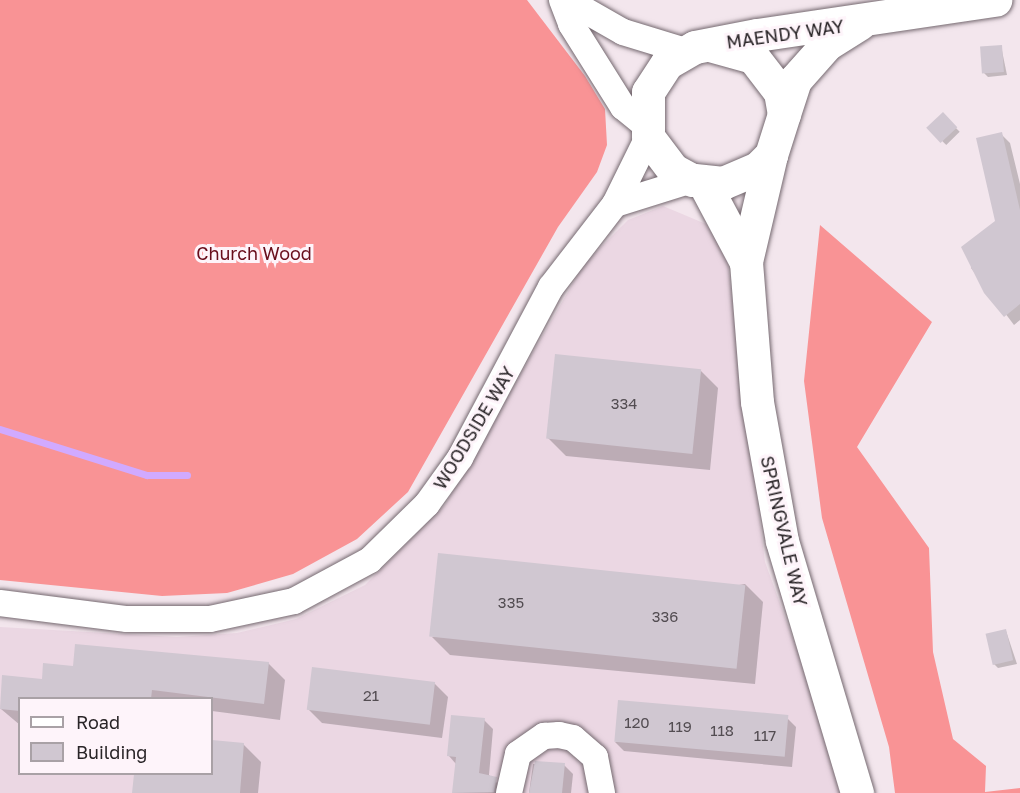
<!DOCTYPE html>
<style>
body{margin:0}
#map{position:relative;width:1020px;height:793px;overflow:hidden;background:#f3e6ed;font-family:"Golos Text",sans-serif}
div>[style]{position:absolute}
.built>*{inset:0;background:#ebd7e3}
.forest>*{inset:0;background:#f99395}
.shadow>*{inset:0;background:#0003;transform-origin:0 0}
.stream>*{height:7px;margin:-3.5px;padding:0 3.5px;transform-origin:3.5px;border-radius:3.5px;background:#d1aaff}
.building>*{inset:0;background:#d0c7d1;transform-origin:0 0}
.roads{filter:drop-shadow(0 0 2px #756970) drop-shadow(0 0 2px #756970)}
.minor>*{height:26px;margin:-13px;padding:0 13px;transform-origin:13px;border-radius:13px;background:#fff}
.tertiary>*{height:33px;margin:-16.5px;padding:0 16.5px;transform-origin:16.5px;border-radius:16.5px;background:#fff}
span{translate:-50% -50%;white-space:nowrap;text-align:center;line-height:1.15;-webkit-text-stroke:6px #fef4fa;paint-order:stroke}
.number-label{font-size:15px;color:#534d52}
.number-label span{-webkit-text-stroke-width:0}
.street-label{font-size:18px;color:#292427}
.park-label{font-size:18px;color:#690e1c}
.legend{position:absolute;left:18px;top:697px;width:195px;height:78px;box-sizing:border-box;background:#fef4fa;border:2px solid #a9a1a6;margin:0;padding:8px 10px;list-style:none;font-size:18px;color:#292427}
.legend li{display:flex;align-items:center;gap:12px;height:30px}
.legend b{width:30px;border:2px solid #a9a1a6}
</style>
<div id="map">
<div class="built">
<i style="clip-path:polygon(evenodd,663px 206px,706px 224px,727px 258px,765px 562px,829px 738px,843px 793px,0 793px,0 627px,177px 637px,237px 633px,296px 619px,365px 585px,445px 505px,584px 264px,628px 220px,663px 206px,20px 698px,212px 698px,212px 774px,20px 774px,20px 698px)"></i>
</div>
<div class="forest">
<i style="clip-path:polygon(0 0,527px 0,585px 76px,605px 109px,607px 145px,597px 172px,558px 227px,408px 492px,357px 539px,293px 574px,227px 593px,162px 596px,0 580px)"></i>
<i style="clip-path:polygon(820px 225px,932px 322px,857px 447px,929px 548px,933px 652px,953px 739px,986px 766px,985px 792px,1020px 788px,1020px 793px,895px 793px,889px 747px,822px 518px,804px 381px)"></i>
</div>
<div class="shadow">
<i style="clip-path:polygon(1001px 46px,1007px 75px,988px 77px,983px 72px)"></i>
<i style="left:942px;top:114px;width:25px;height:19px;rotate:45deg"></i>
<i style="clip-path:polygon(1001px 134px,1010px 143px,1020px 184px,1020px 320px,1014px 325px,971px 268px,997px 221px)"></i>
<i style="clip-path:polygon(700px 370px,718px 388px,710px 470px,566px 456px,548px 438px)"></i>
<i style="clip-path:polygon(745px 584px,763px 602px,755px 684px,450px 655px,432px 637px)"></i>
<i style="clip-path:polygon(1006px 631px,1017px 664px,998px 668px,994px 664px)"></i>
<i style="clip-path:polygon(268px 663px,285px 680px,280px 720px,212px 711px,212px 698px,20px 698px,20px 725px,1px 709px,74px 668px)"></i>
<i style="clip-path:polygon(434px 683px,448px 697px,442px 738px,322px 723px,308px 709px)"></i>
<i style="clip-path:polygon(787px 718px,796px 727px,792px 767px,624px 751px,615px 742px)"></i>
<i style="clip-path:polygon(484px 720px,493px 729px,489px 775px,498px 784px,497px 793px,453px 793px,456px 764px,449px 756px)"></i>
<i style="clip-path:polygon(212px 741px,243px 744px,261px 762px,258px 793px,134px 793px,135px 774px,212px 774px)"></i>
<i style="clip-path:polygon(533px 764px,564px 765px,573px 774px,571px 793px,529px 793px)"></i>
</div>
<div class="stream">
<i style="left:0;top:429px;width:154px;rotate:17.4deg"></i>
<i style="left:147px;top:475px;width:40px"></i>
</div>
<div class="building">
<i style="left:1002px;top:45px;width:27px;height:22px;rotate:86deg"></i>
<i style="left:943px;top:112px;width:21px;height:23px;rotate:47deg"></i>
<i style="clip-path:polygon(1002px 132px,1020px 210px,1020px 304px,1004px 317px,984px 293px,961px 247px,995px 221px,976px 138px)"></i>
<i style="left:555px;top:354px;width:147px;height:85px;rotate:6deg"></i>
<i style="left:438px;top:553px;width:309px;height:84px;rotate:6deg"></i>
<i style="left:1006px;top:629px;width:32px;height:21px;rotate:77deg"></i>
<i style="clip-path:polygon(75px 644px,269px 662px,264px 704px,152px 690px,151px 699px,20px 699px,20px 711px,0 709px,2px 675px,42px 679px,43px 663px,73px 666px)"></i>
<i style="left:312px;top:667px;width:124px;height:43px;rotate:7deg"></i>
<i style="left:618px;top:700px;width:171px;height:42px;rotate:5deg"></i>
<i style="clip-path:polygon(451px 715px,485px 718px,479px 773px,497px 777px,494px 792px,452px 793px,456px 757px,447px 756px)"></i>
<i style="clip-path:polygon(212px 740px,244px 743px,240px 793px,132px 793px,134px 774px,212px 774px)"></i>
<i style="clip-path:polygon(535px 761px,565px 763px,562px 793px,529px 793px)"></i>
</div>
<div class="roads">
<div class="minor">
<i style="left:562px;top:0;width:26px;rotate:69deg"></i>
<i style="left:571px;top:24px;width:98px;rotate:57.9deg"></i>
<i style="left:623px;top:107px;width:28px;rotate:39deg"></i>
<i style="left:567px;top:0;width:64px;rotate:29.7deg"></i>
<i style="left:623px;top:32px;width:65px;rotate:17deg"></i>
<i style="left:615px;top:204px;width:81px;rotate:-17.3deg"></i>
<i style="left:0;top:603px;width:128px;rotate:7.2deg"></i>
<i style="left:127px;top:619px;width:83px"></i>
<i style="left:210px;top:619px;width:86px;rotate:-12.1deg"></i>
<i style="left:294px;top:601px;width:86px;rotate:-28.3deg"></i>
<i style="left:370px;top:560px;width:80px;rotate:-44.5deg"></i>
<i style="left:427px;top:504px;width:57px;rotate:-54.3deg"></i>
<i style="left:460px;top:458px;width:194px;rotate:-62deg"></i>
<i style="left:551px;top:287px;width:105px;rotate:-52.4deg"></i>
<i style="left:615px;top:204px;width:75px;rotate:-63.8deg"></i>
<i style="left:509px;top:793px;width:40px;rotate:-77deg"></i>
<i style="left:518px;top:754px;width:32px;rotate:-35deg"></i>
<i style="left:544px;top:736px;width:15px;rotate:-4deg"></i>
<i style="left:559px;top:735px;width:14px;rotate:12deg"></i>
<i style="left:573px;top:738px;width:29px;rotate:41deg"></i>
<i style="left:595px;top:757px;width:37px;rotate:79deg"></i>
</div>
<div class="tertiary">
<i style="left:710px;top:45px;width:45px;rotate:15.6deg"></i>
<i style="left:753px;top:57px;width:44px;rotate:52.4deg"></i>
<i style="left:780px;top:92px;width:22px;rotate:80deg"></i>
<i style="left:784px;top:114px;width:43px;rotate:107.6deg"></i>
<i style="left:771px;top:155px;width:18px;rotate:135deg"></i>
<i style="left:758px;top:168px;width:38px;rotate:157deg"></i>
<i style="left:723px;top:183px;width:31px;rotate:-174deg"></i>
<i style="left:692px;top:180px;width:21px;rotate:-152deg"></i>
<i style="left:673px;top:170px;width:41px;rotate:-127.1deg"></i>
<i style="left:648px;top:137px;width:45px;rotate:-90deg"></i>
<i style="left:648px;top:92px;width:35px;rotate:-57deg"></i>
<i style="left:667px;top:63px;width:32px;rotate:-30deg"></i>
<i style="left:695px;top:47px;width:63px;rotate:-11deg"></i>
<i style="left:757px;top:35px;width:241px;rotate:-8.4deg"></i>
<i style="left:784px;top:114px;width:36px;rotate:-72deg"></i>
<i style="left:795px;top:80px;width:48px;rotate:-48.4deg"></i>
<i style="left:827px;top:44px;width:38px;rotate:-32deg"></i>
<i style="left:771px;top:155px;width:110px;rotate:103.2deg"></i>
<i style="left:746px;top:262px;width:140px;rotate:85.5deg"></i>
<i style="left:757px;top:402px;width:141px;rotate:79.8deg"></i>
<i style="left:782px;top:541px;width:263px;rotate:73.4deg"></i>
<i style="left:704px;top:183px;width:89px;rotate:62deg"></i>
</div>
</div>
<div class="number-label">
<span style="left:624px;top:404px">334</span>
<span style="left:511px;top:603px">335</span>
<span style="left:665px;top:617px">336</span>
<span style="left:371px;top:696px">21</span>
<span style="left:637px;top:723px">120</span>
<span style="left:680px;top:727px">119</span>
<span style="left:722px;top:731px">118</span>
<span style="left:765px;top:736px">117</span>
</div>
<div class="street-label">
<span style="left:785px;top:34px;rotate:-8deg">MAENDY WAY</span>
<span style="left:474px;top:428px;rotate:-59deg">WOODSIDE WAY</span>
<span style="left:784px;top:531px;rotate:77deg">SPRINGVALE WAY</span>
</div>
<div class="park-label">
<span style="left:254px;top:253px">Church Wood</span>
</div>
<ul class="legend">
<li><b style="height:8px;background:#fff"></b>Road</li>
<li><b style="height:16px;background:#d0c7d1"></b>Building</li>
</ul>
</div>
